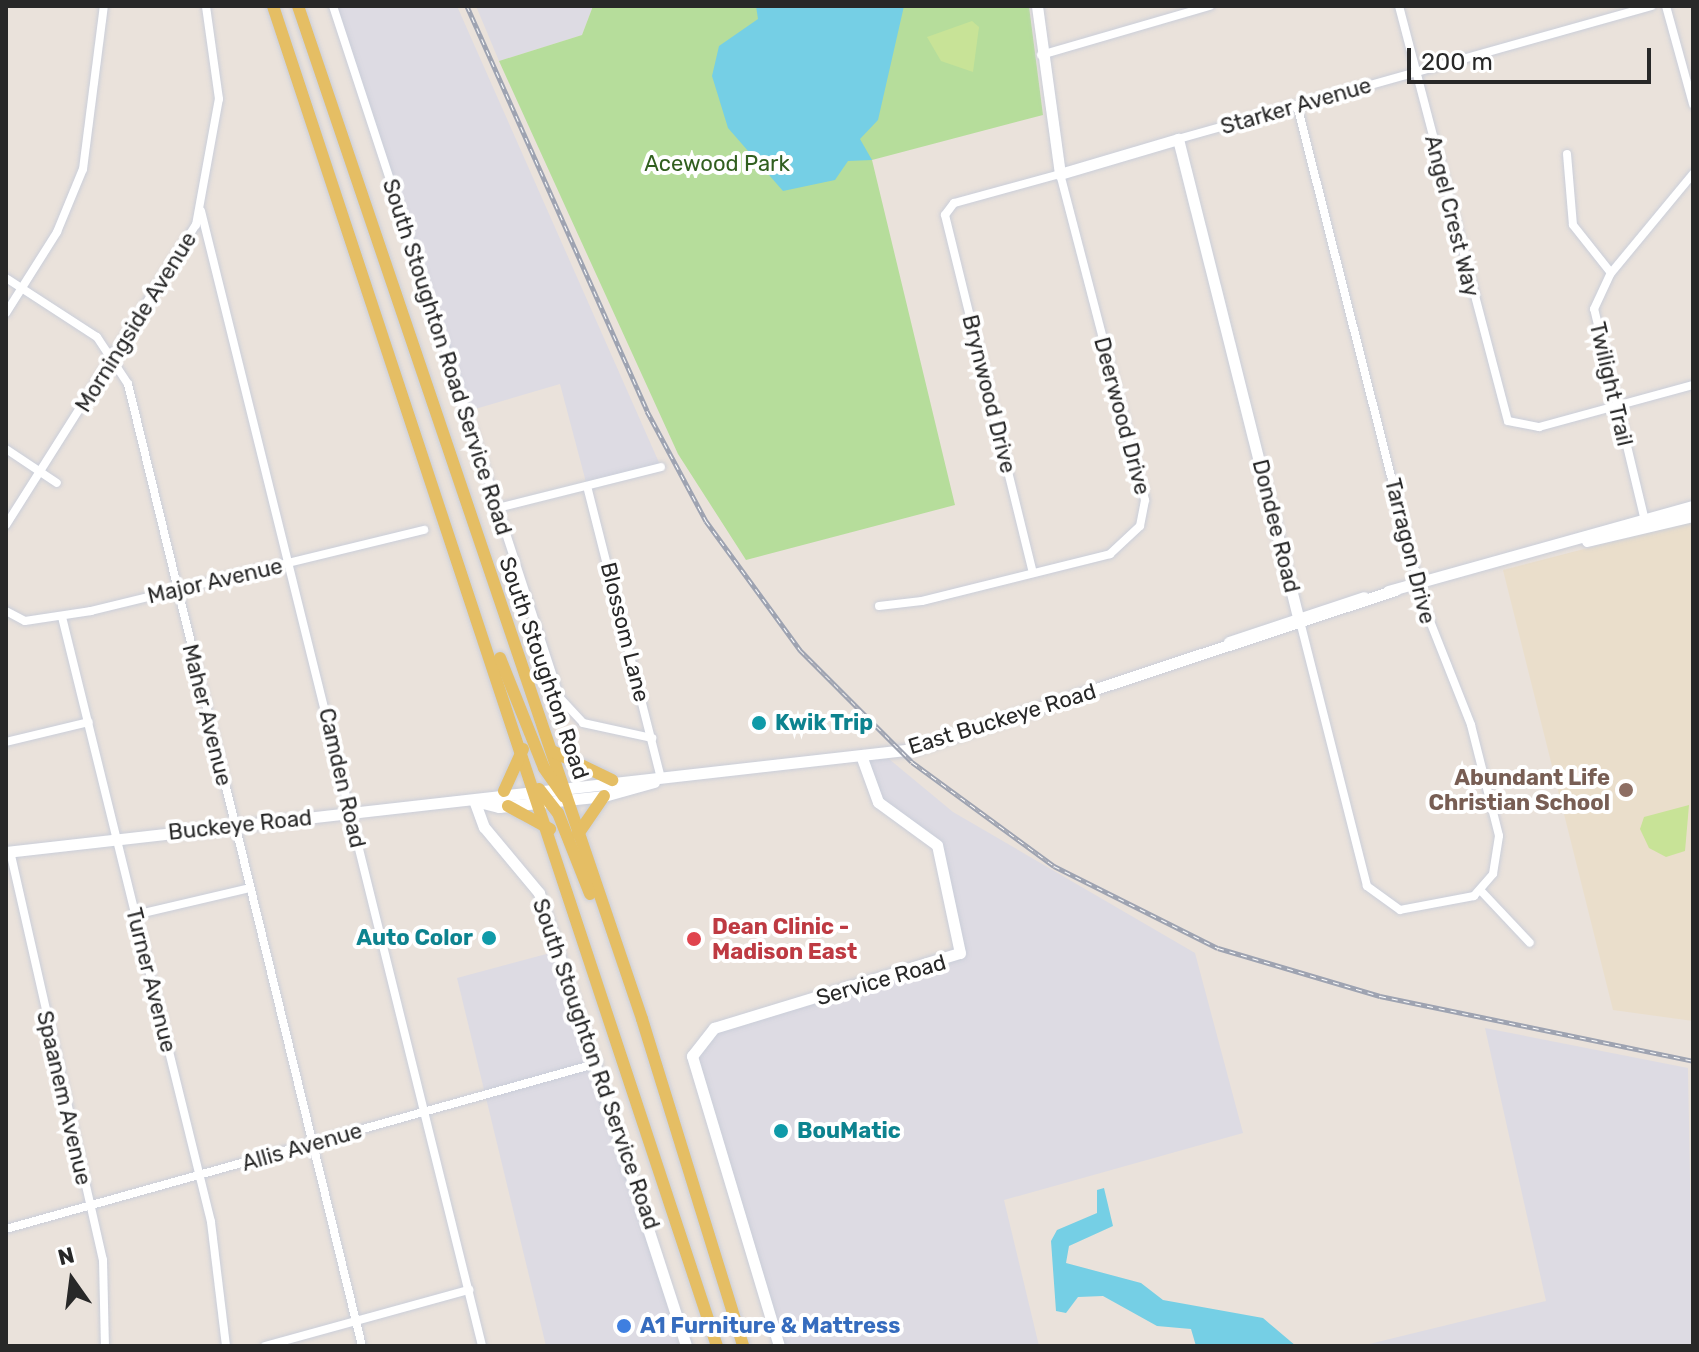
<!DOCTYPE html>
<style>
body{margin:0}
#map{position:relative;width:1699px;height:1352px;overflow:hidden;background:#eae2db;font-family:Rubik,sans-serif}
div>[style]{position:absolute}
.industrial>*{inset:0;background:#dddbe3}
.education>*{inset:0;background:#eadecb}
.green>*{inset:0;background:#b6dd9b}
.pitch>*{inset:0;background:#c8e397}
.water>*{inset:0;background:#75cfe5}
.roads{filter:drop-shadow(0 0 2px #caced9) drop-shadow(0 0 2px #caced9)}
.street>*{height:8px;margin:-4px;padding:0 4px;transform-origin:4px;border-radius:4px;background:#fff}
.secondary>*{height:11px;margin:-5.5px;padding:0 5.5px;transform-origin:5.5px;border-radius:5.5px;background:#fff}
.primary>*{height:12px;margin:-6px;padding:0 6px;transform-origin:6px;border-radius:6px;background:#e5be64}
.rail>*{height:5px;margin-top:-2.5px;transform-origin:0;background:repeating-linear-gradient(90deg,#fff 0 6px,#9ea3b1 0 12px);box-sizing:border-box;border-block:2px solid #9ea3b1}
.dots>*{width:22px;height:22px;translate:-50% -50%;box-sizing:border-box;border:4px solid #fff;border-radius:50%}
span{translate:-50% -50%;white-space:nowrap;text-align:center;line-height:1.15;-webkit-text-stroke:8px #fff;paint-order:stroke}
.street-label{font-size:22px;color:#282828}
.park-label{font-size:22px;color:#315f1f}
.culture-label{font-size:22px;color:#0d838f;font-weight:700}
.left{translate:0 -50%;text-align:left}
.right{translate:-100% -50%;text-align:right}
.education-label{font-size:22px;color:#785e54;font-weight:700}
.health-label{font-size:22px;color:#be3a42;font-weight:700}
.shop-label{font-size:22px;color:#366cbe;font-weight:700}
.frame{position:absolute;inset:0;border:8px solid #282828;pointer-events:none}
.north{position:absolute;left:32px;top:1240px;width:80px;height:80px;-webkit-text-stroke:6px #fff;paint-order:stroke;rotate:346deg;font-size:22px;font-weight:700;line-height:32px;text-align:center;color:#282828}
.north::after{content:'';display:block;margin:auto;width:28px;height:36px;background:#282828;clip-path:polygon(50% 0,100% 100%,50% 72%,0 100%)}
.scale{position:absolute;left:1407px;top:48px;width:244px;height:36px;box-sizing:border-box;border:4px solid #282828;border-top:0;padding-left:10px;font-size:24px;line-height:28px;white-space:nowrap;color:#282828;-webkit-text-stroke:6px #fff;paint-order:stroke}
</style>
<div id="map">
<div class="industrial">
<i style="clip-path:polygon(333px 6px,457px 6px,661px 467px,587px 486px,560px 384px,465px 412px)"></i>
<i style="clip-path:polygon(476px 6px,593px 6px,582px 35px,499px 61px)"></i>
<i style="clip-path:polygon(883px 754px,953px 812px,1195px 953px,1243px 1133px,1004px 1200px,1039px 1346px,779px 1346px,692px 1061px,714px 1028px,958px 956px,937px 844px,888px 811px,862px 758px)"></i>
<i style="clip-path:polygon(554px 952px,646px 1231px,679px 1346px,546px 1346px,457px 978px)"></i>
<i style="clip-path:polygon(1485px 1028px,1688px 1068px,1693px 1346px,1361px 1346px,1546px 1301px)"></i>
</div>
<div class="education">
<i style="clip-path:polygon(1693px 521px,1693px 1021px,1613px 1010px,1503px 570px)"></i>
</div>
<div class="green">
<i style="clip-path:polygon(593px 6px,1029px 6px,1043px 115px,872px 160px,955px 505px,746px 560px,678px 454px,499px 61px,582px 35px)"></i>
</div>
<div class="pitch">
<i style="clip-path:polygon(972px 21px,979px 27px,973px 72px,941px 61px,927px 37px)"></i>
<i style="clip-path:polygon(1689px 805px,1685px 851px,1666px 857px,1649px 848px,1640px 829px,1644px 817px)"></i>
</div>
<div class="water">
<i style="clip-path:polygon(756px 6px,904px 6px,878px 120px,860px 139px,872px 160px,848px 161px,835px 180px,783px 191px,728px 128px,712px 76px,719px 46px,758px 19px)"></i>
<i style="clip-path:polygon(1104px 1188px,1113px 1226px,1069px 1246px,1066px 1263px,1141px 1283px,1163px 1300px,1263px 1318px,1296px 1346px,1196px 1346px,1191px 1329px,1157px 1326px,1103px 1296px,1078px 1297px,1066px 1313px,1056px 1311px,1051px 1241px,1057px 1230px,1097px 1213px,1097px 1190px)"></i>
</div>
<div class="roads">
<div class="street">
<i style="left:333px;top:6px;width:728px;rotate:71.84deg"></i>
<i style="left:560px;top:698px;width:34px;rotate:47deg"></i>
<i style="left:583px;top:723px;width:71px;rotate:12.3deg"></i>
<i style="left:1399px;top:6px;width:429px;rotate:75.3deg"></i>
<i style="left:1508px;top:421px;width:32px;rotate:11deg"></i>
<i style="left:1539px;top:427px;width:160px;rotate:-15.3deg"></i>
<i style="left:1666px;top:6px;width:102px;rotate:74.6deg"></i>
<i style="left:1041px;top:55px;width:176px;rotate:-16.2deg"></i>
<i style="left:1297px;top:105px;width:517px;rotate:75.78deg"></i>
<i style="left:1424px;top:606px;width:128px;rotate:68.4deg"></i>
<i style="left:1471px;top:725px;width:114px;rotate:75.8deg"></i>
<i style="left:1499px;top:836px;width:38px;rotate:99deg"></i>
<i style="left:1493px;top:874px;width:29px;rotate:131deg"></i>
<i style="left:1474px;top:896px;width:75px;rotate:169.3deg"></i>
<i style="left:1400px;top:910px;width:41px;rotate:-144deg"></i>
<i style="left:1367px;top:886px;width:276px;rotate:-104.2deg"></i>
<i style="left:1178px;top:139px;width:492px;rotate:-15.7deg"></i>
<i style="left:1567px;top:154px;width:71px;rotate:85.2deg"></i>
<i style="left:1573px;top:225px;width:61px;rotate:51.6deg"></i>
<i style="left:201px;top:211px;width:1169px;rotate:76.09deg"></i>
<i style="left:6px;top:278px;width:108px;rotate:33deg"></i>
<i style="left:97px;top:337px;width:56px;rotate:56.6deg"></i>
<i style="left:128px;top:384px;width:990px;rotate:76.33deg"></i>
<i style="left:6px;top:313px;width:96px;rotate:-57.8deg"></i>
<i style="left:57px;top:232px;width:68px;rotate:-67.6deg"></i>
<i style="left:83px;top:169px;width:164px;rotate:-82.7deg"></i>
<i style="left:6px;top:449px;width:61px;rotate:33.7deg"></i>
<i style="left:587px;top:486px;width:302px;rotate:75.8deg"></i>
<i style="left:498px;top:508px;width:168px;rotate:-14.1deg"></i>
<i style="left:6px;top:525px;width:355px;rotate:-57.7deg"></i>
<i style="left:196px;top:225px;width:128px;rotate:-79.7deg"></i>
<i style="left:219px;top:99px;width:94px;rotate:-98deg"></i>
<i style="left:1646px;top:525px;width:222px;rotate:-103.5deg"></i>
<i style="left:1594px;top:309px;width:40px;rotate:-65deg"></i>
<i style="left:1611px;top:273px;width:129px;rotate:-50.4deg"></i>
<i style="left:879px;top:606px;width:43px;rotate:-6.6deg"></i>
<i style="left:922px;top:601px;width:194px;rotate:-14deg"></i>
<i style="left:1110px;top:554px;width:41px;rotate:-43deg"></i>
<i style="left:1140px;top:526px;width:26px;rotate:-79deg"></i>
<i style="left:1145px;top:500px;width:337px;rotate:-104.6deg"></i>
<i style="left:1060px;top:174px;width:110px;rotate:164.7deg"></i>
<i style="left:954px;top:203px;width:15px;rotate:127deg"></i>
<i style="left:945px;top:215px;width:368px;rotate:76.2deg"></i>
<i style="left:6px;top:611px;width:21px;rotate:28deg"></i>
<i style="left:25px;top:621px;width:67px;rotate:-8.6deg"></i>
<i style="left:91px;top:611px;width:343px;rotate:-13.7deg"></i>
<i style="left:62px;top:617px;width:623px;rotate:76.16deg"></i>
<i style="left:211px;top:1222px;width:125px;rotate:83.1deg"></i>
<i style="left:6px;top:742px;width:85px;rotate:-13.5deg"></i>
<i style="left:10px;top:851px;width:419px;rotate:77.2deg"></i>
<i style="left:103px;top:1260px;width:86px;rotate:88.7deg"></i>
<i style="left:1481px;top:891px;width:71px;rotate:46.7deg"></i>
<i style="left:135px;top:915px;width:118px;rotate:-13.2deg"></i>
<i style="left:6px;top:1229px;width:615px;rotate:-15.66deg"></i>
<i style="left:265px;top:1346px;width:212px;rotate:-15.4deg"></i>
</div>
<div class="secondary">
<i style="left:1037px;top:6px;width:170px;rotate:82.2deg"></i>
<i style="left:1060px;top:174px;width:123px;rotate:-16.5deg"></i>
<i style="left:1178px;top:139px;width:491px;rotate:75.9deg"></i>
<i style="left:1587px;top:541px;width:109px;rotate:-13.3deg"></i>
<i style="left:1388px;top:591px;width:317px;rotate:-15.6deg"></i>
<i style="left:1229px;top:642px;width:142px;rotate:-18.4deg"></i>
<i style="left:474px;top:800px;width:29px;rotate:70deg"></i>
<i style="left:484px;top:827px;width:86px;rotate:50.2deg"></i>
<i style="left:539px;top:893px;width:476px;rotate:72deg"></i>
<i style="left:475px;top:801px;width:25px;rotate:14deg"></i>
<i style="left:499px;top:807px;width:106px;rotate:-6deg"></i>
<i style="left:604px;top:796px;width:52px;rotate:-15.6deg"></i>
<i style="left:6px;top:852px;width:914px;rotate:-6.47deg"></i>
<i style="left:914px;top:749px;width:507px;rotate:-18.29deg"></i>
<i style="left:779px;top:1346px;width:303px;rotate:-106.7deg"></i>
<i style="left:692px;top:1056px;width:36px;rotate:-52deg"></i>
<i style="left:714px;top:1028px;width:257px;rotate:-17deg"></i>
<i style="left:960px;top:953px;width:110px;rotate:-102deg"></i>
<i style="left:937px;top:845px;width:73px;rotate:-143.9deg"></i>
<i style="left:878px;top:802px;width:47px;rotate:-110deg"></i>
</div>
<div class="primary">
<i style="left:273px;top:6px;width:1412px;rotate:71.67deg"></i>
<i style="left:298px;top:6px;width:1070px;rotate:71.24deg"></i>
<i style="left:642px;top:1019px;width:342px;rotate:72.8deg"></i>
<i style="left:500px;top:658px;width:118px;rotate:68.2deg"></i>
<i style="left:544px;top:768px;width:35px;rotate:55deg"></i>
<i style="left:552px;top:751px;width:67px;rotate:25.8deg"></i>
<i style="left:539px;top:789px;width:31px;rotate:52deg"></i>
<i style="left:558px;top:813px;width:87px;rotate:68.4deg"></i>
<i style="left:504px;top:791px;width:46px;rotate:-65.7deg"></i>
<i style="left:508px;top:806px;width:48px;rotate:28.7deg"></i>
<i style="left:578px;top:834px;width:46px;rotate:-55.6deg"></i>
</div>
</div>
<div class="rail">
<i style="left:467px;top:6px;width:443px;rotate:66deg"></i>
<i style="left:647px;top:411px;width:125px;rotate:61.8deg"></i>
<i style="left:706px;top:521px;width:160px;rotate:53.9deg"></i>
<i style="left:800px;top:650px;width:158px;rotate:45deg"></i>
<i style="left:912px;top:762px;width:176px;rotate:36.2deg"></i>
<i style="left:1054px;top:866px;width:183px;rotate:26.6deg"></i>
<i style="left:1218px;top:948px;width:169px;rotate:16.5deg"></i>
<i style="left:1380px;top:996px;width:320px;rotate:11.7deg"></i>
</div>
<div class="dots">
<i style="left:759px;top:723px;background:#0f9aa8"></i>
<i style="left:1626px;top:790px;background:#8d6e63"></i>
<i style="left:489px;top:938px;background:#0f9aa8"></i>
<i style="left:694px;top:939px;background:#e0444e"></i>
<i style="left:781px;top:1131px;background:#0f9aa8"></i>
<i style="left:624px;top:1326px;background:#3f7fe0"></i>
</div>
<div class="street-label">
<span style="left:1296px;top:106px;rotate:-16deg">Starker Avenue</span>
<span style="left:1452px;top:216px;rotate:76deg">Angel Crest Way</span>
<span style="left:136px;top:322px;rotate:-58deg">Morningside Avenue</span>
<span style="left:447px;top:357px;rotate:72deg">South Stoughton Road Service Road</span>
<span style="left:1611px;top:384px;rotate:77deg">Twilight Trail</span>
<span style="left:989px;top:394px;rotate:76deg">Brynwood Drive</span>
<span style="left:1122px;top:416px;rotate:75deg">Deerwood Drive</span>
<span style="left:1276px;top:526px;rotate:76deg">Dondee Road</span>
<span style="left:1410px;top:551px;rotate:76deg">Tarragon Drive</span>
<span style="left:215px;top:581px;rotate:-13deg">Major Avenue</span>
<span style="left:625px;top:632px;rotate:76deg">Blossom Lane</span>
<span style="left:544px;top:668px;rotate:71deg">South Stoughton Road</span>
<span style="left:207px;top:715px;rotate:76deg">Maher Avenue</span>
<span style="left:1002px;top:719px;rotate:-17deg">East Buckeye Road</span>
<span style="left:342px;top:778px;rotate:77deg">Camden Road</span>
<span style="left:240px;top:825px;rotate:-6deg">Buckeye Road</span>
<span style="left:151px;top:980px;rotate:76deg">Turner Avenue</span>
<span style="left:881px;top:980px;rotate:-16deg">Service Road</span>
<span style="left:596px;top:1064px;rotate:71deg">South Stoughton Rd Service Road</span>
<span style="left:64px;top:1098px;rotate:77deg">Spaanem Avenue</span>
<span style="left:302px;top:1147px;rotate:-16deg">Allis Avenue</span>
</div>
<div class="park-label">
<span style="left:717px;top:164px">Acewood Park</span>
</div>
<div class="culture-label">
<span class="left" style="left:775px;top:723px">Kwik Trip</span>
<span class="right" style="left:473px;top:938px">Auto Color</span>
<span class="left" style="left:797px;top:1131px">BouMatic</span>
</div>
<div class="education-label">
<span class="right" style="left:1610px;top:790px">Abundant Life<br>Christian School</span>
</div>
<div class="health-label">
<span class="left" style="left:712px;top:939px">Dean Clinic -<br>Madison East</span>
</div>
<div class="shop-label">
<span class="left" style="left:640px;top:1326px">A1 Furniture &amp; Mattress</span>
</div>
<div class="frame"></div>
<div class="north">N</div>
<div class="scale">200 m</div>
</div>
